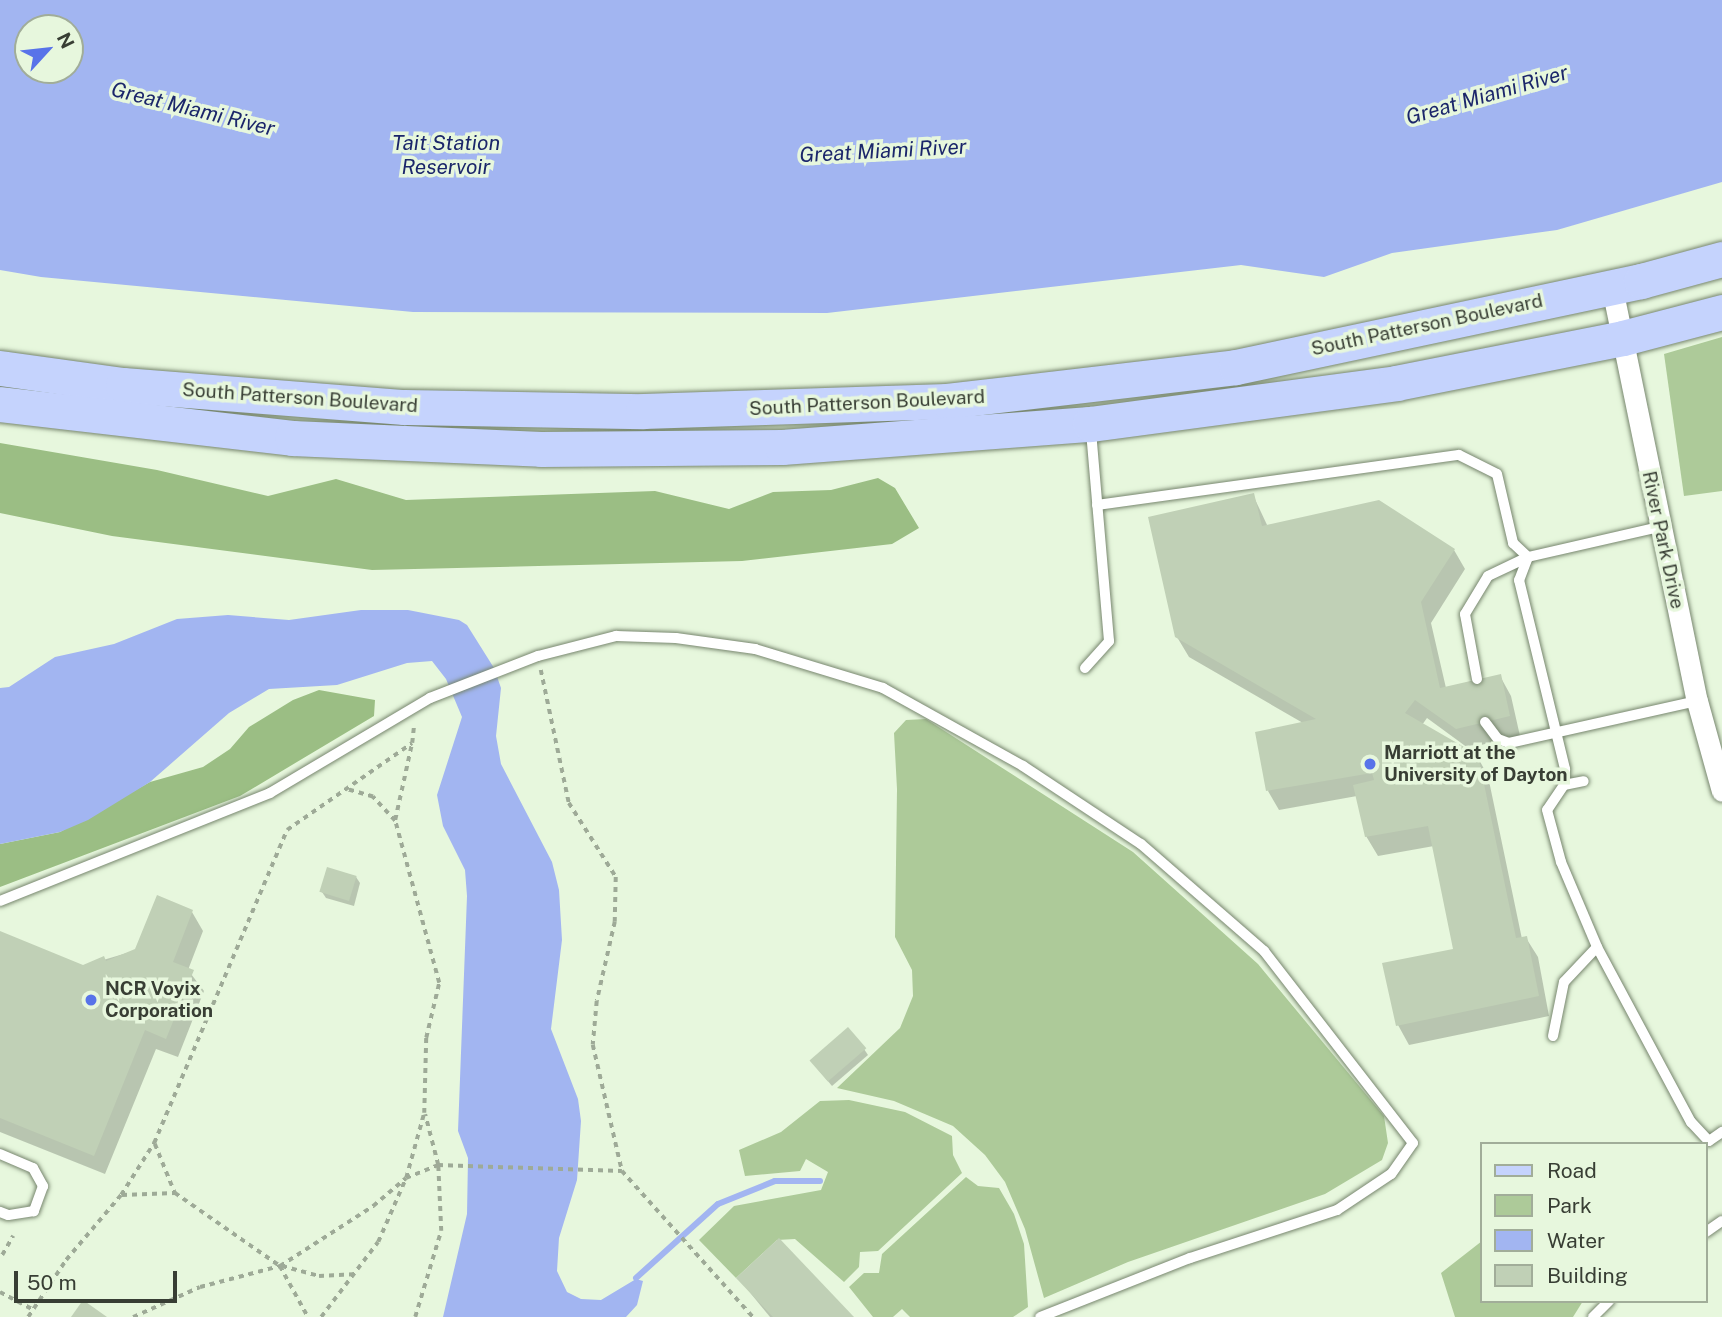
<!DOCTYPE html>
<style>
body{margin:0}
#map{position:relative;width:1722px;height:1317px;overflow:hidden;background:#e7f7dd;font-family:"Public Sans",sans-serif}
div>[style]{position:absolute}
.green>*{inset:0;background:#adca99}
.forest>*{inset:0;background:#9bbe84}
.water>*{inset:0;background:#a2b5f1}
.shadow>*{inset:0;background:#0003}
.stream>*{height:6px;margin:-3px;padding:0 3px;transform-origin:3px;border-radius:3px;background:#a2b5f1}
.building>*{inset:0;background:#c0d0b6;transform-origin:0 0}
.path>*{height:3.5px;margin-top:-1.75px;transform-origin:0;background:repeating-linear-gradient(90deg,#9eaa97 0 5px,transparent 0 10px)}
.roads{filter:drop-shadow(0 0 2px #77866e) drop-shadow(0 0 2px #77866e)}
.lane>*{height:10px;margin:-5px;padding:0 5px;transform-origin:5px;border-radius:5px;background:#fff}
.street>*{height:21px;margin:-10.5px;padding:0 10.5px;transform-origin:10.5px;border-radius:10.5px;background:#fff}
.primary>*{height:35px;margin:-17.5px;padding:0 17.5px;transform-origin:17.5px;border-radius:17.5px;background:#c5d3fd}
.dots>*{width:19px;height:19px;translate:-50% -50%;box-sizing:border-box;border:4px solid #e7f7dd;border-radius:50%}
span{translate:-50% -50%;white-space:nowrap;text-align:center;line-height:1.15;-webkit-text-stroke:7px #e7f7dd;paint-order:stroke}
.street-label{font-size:19px;color:#383e34}
.poi-label{font-size:19px;color:#383e34;font-weight:700}
.left{translate:0 -50%;text-align:left}
.water-label{font-size:21px;color:#1b266a;font-style:italic}
.legend{position:absolute;left:1480px;top:1142px;width:228px;height:161px;box-sizing:border-box;background:#e7f7dd;border:2px solid #a1ad99;margin:0;padding:9px 12px;list-style:none;font-size:21px;color:#383e34}
.legend li{display:flex;align-items:center;gap:14px;height:35px}
.legend b{width:35px;border:2px solid #a1ad99}
.north{position:absolute;left:14px;top:14px;width:70px;height:70px;box-sizing:border-box;background:#e7f7dd;border:2px solid #a1ad99;border-radius:50%;rotate:63deg;font-size:19px;font-weight:700;line-height:28px;text-align:center;color:#383e34}
.north::after{content:'';display:block;margin:auto;width:24px;height:32px;background:#5873e9;clip-path:polygon(50% 0,100% 100%,50% 72%,0 100%)}
.scale{position:absolute;left:14px;top:1271px;width:163px;height:32px;box-sizing:border-box;border:4px solid #383e34;border-top:0;padding-left:9px;font-size:21px;line-height:24px;white-space:nowrap;color:#383e34;-webkit-text-stroke:5px #e7f7dd;paint-order:stroke}
</style>
<div id="map">
<div class="green">
<i style="clip-path:polygon(1722px 337px,1722px 491px,1684px 496px,1664px 354px)"></i>
<i style="clip-path:polygon(926px 719px,1133px 852px,1258px 964px,1384px 1116px,1388px 1143px,1382px 1160px,1325px 1194px,1128px 1262px,1044px 1298px,1025px 1229px,1005px 1182px,985px 1155px,953px 1126px,894px 1101px,837px 1088px,900px 1028px,913px 996px,912px 970px,895px 937px,897px 789px,894px 733px,906px 720px)"></i>
<i style="clip-path:polygon(849px 1100px,905px 1112px,952px 1136px,953px 1155px,962px 1173px,878px 1251px,860px 1252px,859px 1267px,844px 1282px,795px 1239px,777px 1240px,736px 1278px,699px 1240px,734px 1206px,821px 1190px,828px 1172px,806px 1159px,800px 1171px,745px 1176px,739px 1150px,781px 1132px,820px 1101px)"></i>
<i style="clip-path:polygon(966px 1177px,978px 1186px,999px 1188px,1014px 1214px,1024px 1244px,1028px 1307px,1013px 1317px,910px 1317px,902px 1309px,893px 1317px,873px 1317px,849px 1287px,864px 1273px,879px 1273px,882px 1254px)"></i>
<i style="clip-path:polygon(1482px 1241px,1482px 1301px,1583px 1301px,1573px 1317px,1455px 1317px,1441px 1273px)"></i>
</div>
<div class="forest">
<i style="clip-path:polygon(0 443px,157px 470px,268px 496px,336px 479px,406px 500px,655px 491px,729px 509px,773px 492px,831px 490px,878px 478px,895px 488px,919px 528px,892px 544px,742px 561px,372px 570px,112px 536px,0 513px)"></i>
<i style="clip-path:polygon(319px 690px,375px 700px,374px 716px,240px 796px,0 887px,0 844px,60px 832px,150px 782px,203px 767px,230px 749px,249px 727px,293px 700px)"></i>
</div>
<div class="water">
<i style="clip-path:polygon(evenodd,0 0,1722px 0,1722px 182px,1557px 230px,1392px 253px,1324px 277px,1241px 265px,827px 313px,413px 312px,41px 277px,0 270px,0 0,28px 28px,70px 28px,70px 70px,28px 70px,28px 28px)"></i>
<i style="clip-path:polygon(361px 610px,408px 610px,459px 620px,467px 625px,494px 668px,501px 688px,496px 736px,501px 764px,552px 862px,559px 890px,562px 940px,551px 1029px,578px 1099px,581px 1121px,577px 1180px,559px 1238px,557px 1271px,567px 1292px,581px 1299px,601px 1300px,636px 1279px,643px 1281px,637px 1305px,626px 1317px,443px 1317px,467px 1214px,468px 1158px,458px 1131px,467px 896px,465px 870px,443px 826px,437px 795px,462px 717px,446px 679px,432px 661px,407px 663px,337px 685px,269px 689px,229px 713px,150px 782px,88px 820px,60px 832px,0 844px,0 688px,9px 687px,55px 657px,114px 644px,177px 619px,228px 615px,289px 620px)"></i>
</div>
<div class="shadow">
<i style="clip-path:polygon(1253px 495px,1268px 527px,1454px 550px,1465px 569px,1431px 623px,1446px 688px,1500px 676px,1511px 696px,1520px 736px,1468px 748px,1427px 718px,1422px 725px,1477px 756px,1488px 776px,1522px 939px,1526px 938px,1538px 957px,1549px 1016px,1409px 1045px,1398px 1025px,1455px 951px,1434px 846px,1378px 856px,1366px 836px,1357px 796px,1279px 810px,1268px 791px,1303px 723px,1189px 657px,1177px 637px)"></i>
<i style="clip-path:polygon(356px 877px,360px 883px,354px 906px,326px 898px,322px 892px)"></i>
<i style="clip-path:polygon(192px 912px,203px 931px,188px 970px,204px 991px,178px 1057px,156px 1049px,105px 1174px,0 1132px,0 933px,83px 966px,137px 950px)"></i>
<i style="clip-path:polygon(864px 1049px,868px 1055px,832px 1086px,816px 1067px)"></i>
<i style="clip-path:polygon(739px 1279px,852px 1317px,770px 1317px)"></i>
</div>
<div class="stream">
<i style="left:636px;top:1278px;width:110px;rotate:-42.1deg"></i>
<i style="left:718px;top:1204px;width:61px;rotate:-22deg"></i>
<i style="left:775px;top:1181px;width:45px"></i>
</div>
<div class="building">
<i style="clip-path:polygon(1254px 493px,1262px 526px,1379px 500px,1455px 549px,1421px 602px,1440px 688px,1501px 674px,1510px 716px,1456px 729px,1415px 700px,1405px 713px,1478px 755px,1516px 938px,1527px 936px,1539px 996px,1396px 1026px,1382px 963px,1453px 949px,1428px 826px,1365px 837px,1353px 785px,1374px 780px,1372px 773px,1266px 791px,1255px 732px,1316px 719px,1175px 637px,1148px 517px)"></i>
<i style="left:327px;top:867px;width:31px;height:26px;rotate:17deg"></i>
<i style="clip-path:polygon(157px 895px,193px 910px,173px 962px,194px 970px,166px 1039px,145px 1030px,94px 1156px,0 1118px,0 931px,83px 965px,104px 956px,106px 961px,135px 949px)"></i>
<i style="left:848px;top:1027px;width:28px;height:51px;rotate:49deg"></i>
<i style="clip-path:polygon(779px 1238px,854px 1317px,773px 1317px,736px 1278px)"></i>
<i style="clip-path:polygon(83px 1300px,107px 1317px,71px 1317px)"></i>
</div>
<div class="path">
<i style="left:541px;top:670px;width:136px;rotate:78.1deg"></i>
<i style="left:569px;top:803px;width:88px;rotate:57.6deg"></i>
<i style="left:616px;top:877px;width:45px;rotate:91.3deg"></i>
<i style="left:615px;top:922px;width:81px;rotate:102.8deg"></i>
<i style="left:597px;top:1001px;width:44px;rotate:95.2deg"></i>
<i style="left:593px;top:1045px;width:129px;rotate:77deg"></i>
<i style="left:622px;top:1171px;width:196px;rotate:48.1deg"></i>
<i style="left:395px;top:820px;width:79px;rotate:-77.6deg"></i>
<i style="left:155px;top:1144px;width:53px;rotate:67.8deg"></i>
<i style="left:175px;top:1193px;width:128px;rotate:34.8deg"></i>
<i style="left:280px;top:1266px;width:58px;rotate:61.2deg"></i>
<i style="left:122px;top:1195px;width:53px;rotate:-2.2deg"></i>
<i style="left:2px;top:1255px;width:22px;rotate:-60deg"></i>
<i style="left:282px;top:1266px;width:38px;rotate:15deg"></i>
<i style="left:319px;top:1276px;width:34px;rotate:-3deg"></i>
<i style="left:0;top:1292px;width:36px;rotate:28deg"></i>
<i style="left:28px;top:1317px;width:69px;rotate:-56.3deg"></i>
<i style="left:66px;top:1260px;width:85px;rotate:-49.8deg"></i>
<i style="left:121px;top:1195px;width:62px;rotate:-57.6deg"></i>
<i style="left:154px;top:1143px;width:340px;rotate:-67deg"></i>
<i style="left:287px;top:830px;width:152px;rotate:-34.8deg"></i>
<i style="left:412px;top:743px;width:18px;rotate:-84deg"></i>
<i style="left:133px;top:1317px;width:73px;rotate:-24.1deg"></i>
<i style="left:200px;top:1287px;width:83px;rotate:-14.7deg"></i>
<i style="left:280px;top:1266px;width:111px;rotate:-32.8deg"></i>
<i style="left:373px;top:1206px;width:43px;rotate:-40.3deg"></i>
<i style="left:406px;top:1178px;width:67px;rotate:-74.5deg"></i>
<i style="left:424px;top:1113px;width:75px;rotate:-88.5deg"></i>
<i style="left:426px;top:1038px;width:57px;rotate:-76.7deg"></i>
<i style="left:439px;top:983px;width:168px;rotate:-105.2deg"></i>
<i style="left:395px;top:821px;width:33px;rotate:-133deg"></i>
<i style="left:373px;top:797px;width:29px;rotate:-164deg"></i>
<i style="left:321px;top:1317px;width:94px;rotate:-52.8deg"></i>
<i style="left:378px;top:1242px;width:70px;rotate:-66.4deg"></i>
<i style="left:406px;top:1178px;width:35px;rotate:-22deg"></i>
<i style="left:438px;top:1165px;width:184px;rotate:1.9deg"></i>
<i style="left:415px;top:1317px;width:90px;rotate:-73.2deg"></i>
<i style="left:441px;top:1231px;width:66px;rotate:-92.6deg"></i>
<i style="left:438px;top:1165px;width:52px;rotate:-104.6deg"></i>
</div>
<div class="roads">
<div class="lane">
<i style="left:1097px;top:505px;width:365px;rotate:-7.9deg"></i>
<i style="left:1459px;top:455px;width:42px;rotate:26.6deg"></i>
<i style="left:1497px;top:474px;width:71px;rotate:76.9deg"></i>
<i style="left:1513px;top:543px;width:21px;rotate:43deg"></i>
<i style="left:1528px;top:557px;width:134px;rotate:-12.9deg"></i>
<i style="left:1528px;top:557px;width:25px;rotate:111deg"></i>
<i style="left:1519px;top:580px;width:195px;rotate:76.3deg"></i>
<i style="left:1565px;top:769px;width:16px;rotate:94deg"></i>
<i style="left:1564px;top:785px;width:30px;rotate:124deg"></i>
<i style="left:1547px;top:810px;width:54px;rotate:74.9deg"></i>
<i style="left:1561px;top:862px;width:92px;rotate:67deg"></i>
<i style="left:1597px;top:947px;width:199px;rotate:61.8deg"></i>
<i style="left:1691px;top:1122px;width:26px;rotate:47deg"></i>
<i style="left:1709px;top:1141px;width:16px;rotate:-35deg"></i>
<i style="left:1085px;top:668px;width:36px;rotate:-48deg"></i>
<i style="left:1109px;top:641px;width:212px;rotate:-94.9deg"></i>
<i style="left:1477px;top:679px;width:66px;rotate:-100.5deg"></i>
<i style="left:1465px;top:614px;width:44px;rotate:-58.8deg"></i>
<i style="left:1488px;top:576px;width:44px;rotate:-25.4deg"></i>
<i style="left:1485px;top:722px;width:21px;rotate:53deg"></i>
<i style="left:1498px;top:739px;width:12px;rotate:20deg"></i>
<i style="left:1509px;top:743px;width:193px;rotate:-12.6deg"></i>
<i style="left:1564px;top:785px;width:20px;rotate:-11deg"></i>
<i style="left:0;top:901px;width:291px;rotate:-21.8deg"></i>
<i style="left:270px;top:793px;width:186px;rotate:-30.7deg"></i>
<i style="left:430px;top:698px;width:116px;rotate:-21.3deg"></i>
<i style="left:538px;top:656px;width:81px;rotate:-14.4deg"></i>
<i style="left:616px;top:636px;width:60px;rotate:1.9deg"></i>
<i style="left:676px;top:638px;width:80px;rotate:7.9deg"></i>
<i style="left:755px;top:649px;width:134px;rotate:16.9deg"></i>
<i style="left:883px;top:688px;width:160px;rotate:29.1deg"></i>
<i style="left:1023px;top:766px;width:141px;rotate:33.5deg"></i>
<i style="left:1141px;top:844px;width:163px;rotate:41deg"></i>
<i style="left:1264px;top:951px;width:243px;rotate:52.2deg"></i>
<i style="left:1413px;top:1143px;width:38px;rotate:125deg"></i>
<i style="left:1391px;top:1174px;width:65px;rotate:146.3deg"></i>
<i style="left:1337px;top:1210px;width:155px;rotate:161.9deg"></i>
<i style="left:1190px;top:1258px;width:161px;rotate:158.5deg"></i>
<i style="left:1553px;top:1036px;width:55px;rotate:-78.5deg"></i>
<i style="left:1564px;top:982px;width:48px;rotate:-46.7deg"></i>
<i style="left:0;top:1154px;width:36px;rotate:23deg"></i>
<i style="left:33px;top:1168px;width:21px;rotate:61deg"></i>
<i style="left:43px;top:1186px;width:27px;rotate:110deg"></i>
<i style="left:34px;top:1211px;width:26px;rotate:171deg"></i>
<i style="left:8px;top:1215px;width:9px;rotate:-159deg"></i>
<i style="left:1706px;top:1232px;width:19px;rotate:-35deg"></i>
<i style="left:1593px;top:1317px;width:23px;rotate:-45deg"></i>
</div>
<div class="street">
<i style="left:1612px;top:288px;width:422px;rotate:78.4deg"></i>
<i style="left:1697px;top:701px;width:93px;rotate:74.5deg"></i>
</div>
<div class="primary">
<i style="left:0;top:368px;width:124px;rotate:7.9deg"></i>
<i style="left:123px;top:385px;width:282px;rotate:4.5deg"></i>
<i style="left:404px;top:407px;width:239px;rotate:1deg"></i>
<i style="left:643px;top:411px;width:304px;rotate:-1.9deg"></i>
<i style="left:947px;top:401px;width:291px;rotate:-6.7deg"></i>
<i style="left:1236px;top:367px;width:414px;rotate:-12deg"></i>
<i style="left:1641px;top:281px;width:84px;rotate:-15.2deg"></i>
<i style="left:0;top:404px;width:294px;rotate:6.6deg"></i>
<i style="left:292px;top:438px;width:249px;rotate:2.5deg"></i>
<i style="left:541px;top:449px;width:241px;rotate:-0.5deg"></i>
<i style="left:782px;top:447px;width:309px;rotate:-4.3deg"></i>
<i style="left:1090px;top:424px;width:309px;rotate:-7.6deg"></i>
<i style="left:1396px;top:383px;width:231px;rotate:-11.2deg"></i>
<i style="left:1623px;top:338px;width:102px;rotate:-14.7deg"></i>
</div>
</div>
<div class="dots">
<i style="left:1370px;top:764px;background:#5873e9"></i>
<i style="left:91px;top:1000px;background:#5873e9"></i>
</div>
<div class="street-label">
<span style="left:1427px;top:325px;rotate:-12deg">South Patterson Boulevard</span>
<span style="left:300px;top:398px;rotate:4deg">South Patterson Boulevard</span>
<span style="left:867px;top:403px;rotate:-3deg">South Patterson Boulevard</span>
<span style="left:1663px;top:540px;rotate:78deg">River Park Drive</span>
</div>
<div class="poi-label">
<span class="left" style="left:1384px;top:764px">Marriott at the<br>University of Dayton</span>
<span class="left" style="left:105px;top:1000px">NCR Voyix<br>Corporation</span>
</div>
<div class="water-label">
<span style="left:1487px;top:95px;rotate:-16deg">Great Miami River</span>
<span style="left:193px;top:109px;rotate:14deg">Great Miami River</span>
<span style="left:446px;top:155px">Tait Station<br>Reservoir</span>
<span style="left:883px;top:151px;rotate:-3deg">Great Miami River</span>
</div>
<ul class="legend">
<li><b style="height:9px;background:#c5d3fd"></b>Road</li>
<li><b style="height:19px;background:#adca99"></b>Park</li>
<li><b style="height:19px;background:#a2b5f1"></b>Water</li>
<li><b style="height:19px;background:#c0d0b6"></b>Building</li>
</ul>
<div class="north">N</div>
<div class="scale">50 m</div>
</div>
